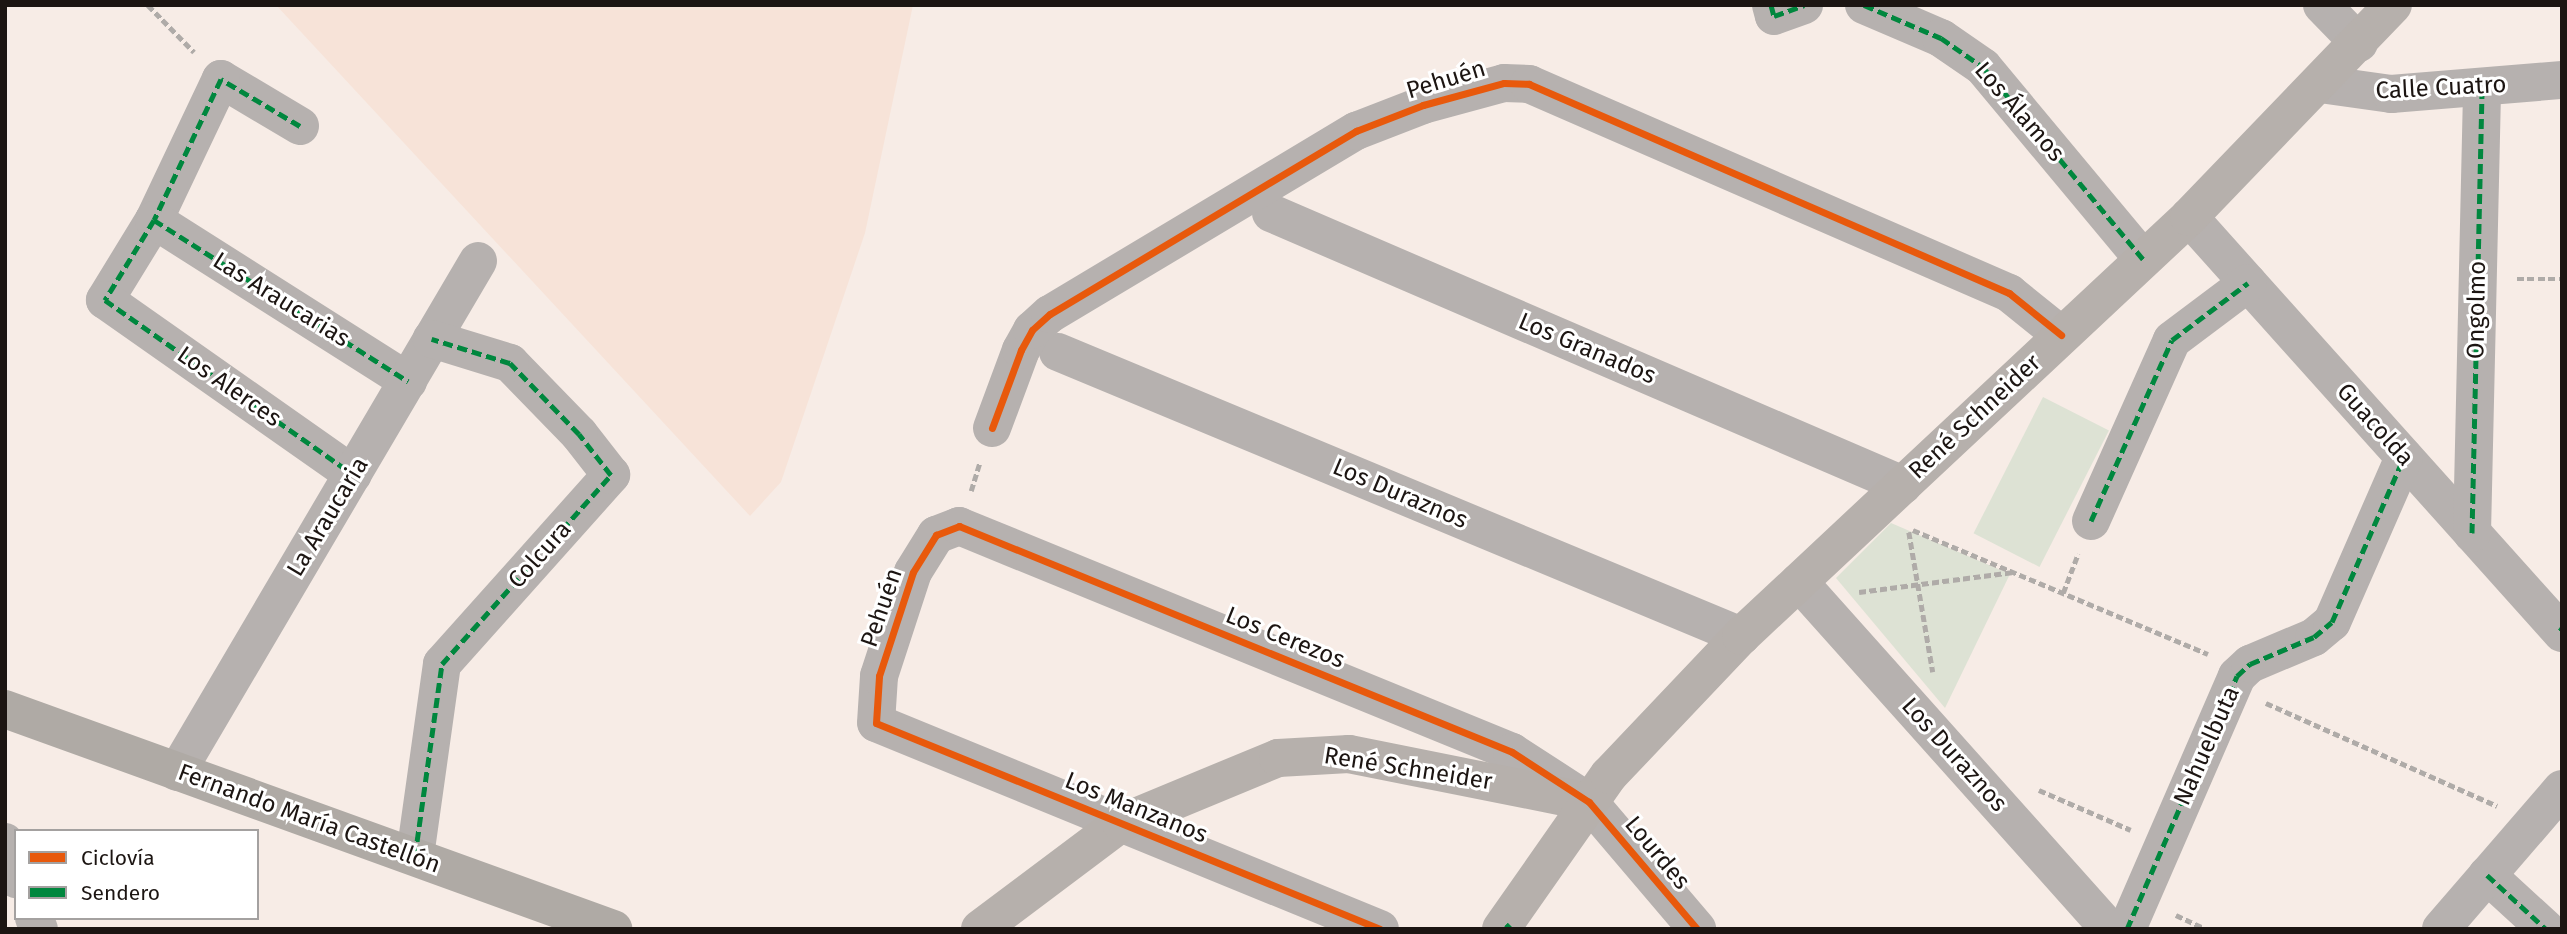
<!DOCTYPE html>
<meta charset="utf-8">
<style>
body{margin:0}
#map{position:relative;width:2567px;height:934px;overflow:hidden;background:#f7ece6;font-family:"Fira Sans",sans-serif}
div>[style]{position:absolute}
.built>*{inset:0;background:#f7e3d8}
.green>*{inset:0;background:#dde2d4;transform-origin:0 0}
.path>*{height:4.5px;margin-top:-2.25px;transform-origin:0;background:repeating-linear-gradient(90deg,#afaba8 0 7px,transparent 0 10.5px)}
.street>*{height:38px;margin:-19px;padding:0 19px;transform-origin:19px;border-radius:19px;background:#b6b1af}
.secondary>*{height:38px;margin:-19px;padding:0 19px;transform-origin:19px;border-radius:19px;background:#b6b0ac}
.primary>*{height:38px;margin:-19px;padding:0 19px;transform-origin:19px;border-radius:19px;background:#afaaa5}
.quiet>*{height:5px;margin-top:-2.5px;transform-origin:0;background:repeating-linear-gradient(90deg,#00873e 0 10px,transparent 0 15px)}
.cycleway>*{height:7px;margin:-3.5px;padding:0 3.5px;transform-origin:3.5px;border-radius:3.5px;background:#e8590c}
span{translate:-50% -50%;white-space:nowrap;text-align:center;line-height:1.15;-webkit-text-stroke:6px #fff;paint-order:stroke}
.street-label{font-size:24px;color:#1c1512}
.frame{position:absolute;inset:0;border:7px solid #1c1512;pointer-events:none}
.legend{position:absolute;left:14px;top:829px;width:245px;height:91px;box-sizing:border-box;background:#fff;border:2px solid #a4a1a0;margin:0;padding:9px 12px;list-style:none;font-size:21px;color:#1c1512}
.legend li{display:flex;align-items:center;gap:14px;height:35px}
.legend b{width:35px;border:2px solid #a4a1a0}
</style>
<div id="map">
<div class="built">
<i style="clip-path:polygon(276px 5px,913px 5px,865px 233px,781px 482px,750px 516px)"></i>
</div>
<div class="green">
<i style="left:2043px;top:397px;width:74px;height:153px;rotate:27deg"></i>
<i style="clip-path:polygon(1891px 523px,2010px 574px,1945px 708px,1836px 578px)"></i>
</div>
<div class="path">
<i style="left:148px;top:5px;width:66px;rotate:45.6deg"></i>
<i style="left:2517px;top:279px;width:45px"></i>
<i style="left:971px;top:491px;width:30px;rotate:-73deg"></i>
<i style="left:1913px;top:530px;width:320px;rotate:22.8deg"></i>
<i style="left:1909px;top:532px;width:142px;rotate:80.3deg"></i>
<i style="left:1859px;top:592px;width:154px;rotate:-7.4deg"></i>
<i style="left:2063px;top:593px;width:42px;rotate:-69deg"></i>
<i style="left:2266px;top:703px;width:253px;rotate:24deg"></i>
<i style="left:2039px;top:790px;width:100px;rotate:23.5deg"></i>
<i style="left:2176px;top:915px;width:33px;rotate:25deg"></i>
</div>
<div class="street">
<i style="left:1771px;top:5px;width:11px;rotate:75deg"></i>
<i style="left:1774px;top:16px;width:32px;rotate:-20deg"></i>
<i style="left:1864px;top:5px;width:84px;rotate:23.2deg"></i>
<i style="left:1941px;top:38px;width:51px;rotate:34.6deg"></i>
<i style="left:1983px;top:67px;width:250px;rotate:50.2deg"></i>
<i style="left:2322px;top:5px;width:53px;rotate:45.8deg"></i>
<i style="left:2320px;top:84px;width:72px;rotate:8deg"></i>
<i style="left:2391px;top:94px;width:172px;rotate:-4.7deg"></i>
<i style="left:300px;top:126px;width:92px;rotate:-149.3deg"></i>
<i style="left:221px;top:79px;width:156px;rotate:115.4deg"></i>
<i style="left:154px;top:220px;width:94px;rotate:121.5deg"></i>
<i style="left:105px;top:300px;width:303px;rotate:35.1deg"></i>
<i style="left:1271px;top:213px;width:688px;rotate:23.29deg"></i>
<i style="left:2189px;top:217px;width:559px;rotate:48.12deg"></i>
<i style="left:154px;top:220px;width:301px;rotate:32.4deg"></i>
<i style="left:1058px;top:352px;width:740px;rotate:22.58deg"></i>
<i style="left:992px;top:428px;width:83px;rotate:-69.6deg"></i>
<i style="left:1021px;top:350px;width:23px;rotate:-61deg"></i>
<i style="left:1032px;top:330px;width:24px;rotate:-42deg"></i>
<i style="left:1050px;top:314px;width:357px;rotate:-30.9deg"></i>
<i style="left:1356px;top:131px;width:72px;rotate:-21.2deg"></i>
<i style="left:1423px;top:105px;width:84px;rotate:-15.2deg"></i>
<i style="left:1504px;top:83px;width:25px;rotate:2deg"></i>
<i style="left:1529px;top:84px;width:524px;rotate:23.53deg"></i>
<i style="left:2009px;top:293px;width:67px;rotate:38.9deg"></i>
<i style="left:2091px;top:521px;width:198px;rotate:-65.9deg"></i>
<i style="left:2172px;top:340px;width:95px;rotate:-36.9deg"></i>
<i style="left:2472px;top:533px;width:445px;rotate:-88.7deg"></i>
<i style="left:1799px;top:582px;width:465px;rotate:48.2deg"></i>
<i style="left:177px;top:772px;width:593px;rotate:-59.5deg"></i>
<i style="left:5px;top:842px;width:39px;rotate:73deg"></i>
<i style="left:415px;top:856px;width:194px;rotate:-82deg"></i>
<i style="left:442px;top:664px;width:254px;rotate:-48.2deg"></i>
<i style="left:611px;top:475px;width:52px;rotate:-128deg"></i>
<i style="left:579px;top:434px;width:99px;rotate:-134.2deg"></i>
<i style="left:510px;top:363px;width:82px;rotate:-162.9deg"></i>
<i style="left:2487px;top:875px;width:80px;rotate:42.5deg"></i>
<i style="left:34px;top:918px;width:12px;rotate:66deg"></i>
<i style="left:1380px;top:929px;width:544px;rotate:-157.77deg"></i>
<i style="left:876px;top:723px;width:47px;rotate:-86.3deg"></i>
<i style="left:879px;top:676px;width:109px;rotate:-71.9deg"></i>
<i style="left:913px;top:572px;width:44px;rotate:-58.1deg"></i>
<i style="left:936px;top:535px;width:25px;rotate:-21deg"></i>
<i style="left:959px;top:526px;width:597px;rotate:22.23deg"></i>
<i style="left:1512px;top:752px;width:92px;rotate:33deg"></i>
<i style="left:1589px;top:802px;width:167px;rotate:49.6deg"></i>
<i style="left:2127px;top:929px;width:276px;rotate:-66.5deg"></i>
<i style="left:2237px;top:676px;width:18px;rotate:-43deg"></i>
<i style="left:2250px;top:664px;width:69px;rotate:-22.9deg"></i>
<i style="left:2314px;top:637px;width:23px;rotate:-40deg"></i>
<i style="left:2332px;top:622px;width:180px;rotate:-66.4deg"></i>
<i style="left:2441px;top:929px;width:185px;rotate:-49.2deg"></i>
</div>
<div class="secondary">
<i style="left:980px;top:929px;width:176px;rotate:-36.9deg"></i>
<i style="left:1121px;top:823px;width:170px;rotate:-22.5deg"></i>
<i style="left:1278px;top:758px;width:71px;rotate:-3.2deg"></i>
<i style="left:1349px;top:754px;width:245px;rotate:11.3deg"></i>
<i style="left:1501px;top:929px;width:188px;rotate:-55deg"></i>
<i style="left:1609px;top:775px;width:192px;rotate:-46.5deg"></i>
<i style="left:1741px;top:636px;width:613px;rotate:-43.08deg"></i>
<i style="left:2189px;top:217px;width:294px;rotate:-46.1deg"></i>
</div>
<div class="primary">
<i style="left:5px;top:709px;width:647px;rotate:19.89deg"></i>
</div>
<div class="quiet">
<i style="left:1771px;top:5px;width:11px;rotate:75deg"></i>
<i style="left:1774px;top:16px;width:32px;rotate:-20deg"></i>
<i style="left:1864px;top:5px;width:84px;rotate:23.2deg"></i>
<i style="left:1941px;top:38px;width:51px;rotate:34.6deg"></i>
<i style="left:1983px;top:67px;width:250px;rotate:50.2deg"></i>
<i style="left:300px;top:126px;width:92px;rotate:-149.3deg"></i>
<i style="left:221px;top:79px;width:156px;rotate:115.4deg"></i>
<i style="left:154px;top:220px;width:94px;rotate:121.5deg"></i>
<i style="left:105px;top:300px;width:303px;rotate:35.1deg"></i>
<i style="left:154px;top:220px;width:301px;rotate:32.4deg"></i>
<i style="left:2091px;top:521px;width:198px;rotate:-65.9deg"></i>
<i style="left:2172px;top:340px;width:95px;rotate:-36.9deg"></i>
<i style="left:2472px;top:533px;width:445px;rotate:-88.7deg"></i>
<i style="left:2560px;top:631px;width:4px;rotate:-56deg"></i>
<i style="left:415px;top:856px;width:194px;rotate:-82deg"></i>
<i style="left:442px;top:664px;width:254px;rotate:-48.2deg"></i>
<i style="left:611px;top:475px;width:52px;rotate:-128deg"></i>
<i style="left:579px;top:434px;width:99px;rotate:-134.2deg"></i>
<i style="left:510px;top:363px;width:82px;rotate:-162.9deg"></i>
<i style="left:2487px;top:875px;width:80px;rotate:42.5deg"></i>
<i style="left:1506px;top:924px;width:7px;rotate:45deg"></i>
<i style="left:2127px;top:929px;width:276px;rotate:-66.5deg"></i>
<i style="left:2237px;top:676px;width:18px;rotate:-43deg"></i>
<i style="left:2250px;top:664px;width:69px;rotate:-22.9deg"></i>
<i style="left:2314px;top:637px;width:23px;rotate:-40deg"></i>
<i style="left:2332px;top:622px;width:180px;rotate:-66.4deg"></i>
</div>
<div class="cycleway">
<i style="left:992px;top:428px;width:83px;rotate:-69.6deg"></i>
<i style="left:1021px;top:350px;width:23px;rotate:-61deg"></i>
<i style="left:1032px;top:330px;width:24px;rotate:-42deg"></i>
<i style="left:1050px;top:314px;width:357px;rotate:-30.9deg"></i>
<i style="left:1356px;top:131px;width:72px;rotate:-21.2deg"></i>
<i style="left:1423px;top:105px;width:84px;rotate:-15.2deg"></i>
<i style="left:1504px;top:83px;width:25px;rotate:2deg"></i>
<i style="left:1529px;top:84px;width:524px;rotate:23.53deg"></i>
<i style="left:2009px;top:293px;width:67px;rotate:38.9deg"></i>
<i style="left:1380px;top:929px;width:544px;rotate:-157.77deg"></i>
<i style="left:876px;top:723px;width:47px;rotate:-86.3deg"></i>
<i style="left:879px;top:676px;width:109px;rotate:-71.9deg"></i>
<i style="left:913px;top:572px;width:44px;rotate:-58.1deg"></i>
<i style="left:936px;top:535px;width:25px;rotate:-21deg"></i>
<i style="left:959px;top:526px;width:597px;rotate:22.23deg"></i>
<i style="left:1512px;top:752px;width:92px;rotate:33deg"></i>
<i style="left:1589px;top:802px;width:167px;rotate:49.6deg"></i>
</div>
<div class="street-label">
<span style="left:1446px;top:80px;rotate:-17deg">Pehuén</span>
<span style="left:2441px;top:88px;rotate:-3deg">Calle Cuatro</span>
<span style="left:2019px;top:112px;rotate:49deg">Los Álamos</span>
<span style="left:281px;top:300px;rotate:32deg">Las Araucarias</span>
<span style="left:2477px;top:310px;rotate:-89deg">Ongolmo</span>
<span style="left:1587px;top:349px;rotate:23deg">Los Granados</span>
<span style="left:229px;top:387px;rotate:35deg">Los Alerces</span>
<span style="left:1975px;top:417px;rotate:-43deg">René Schneider</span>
<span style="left:2375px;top:425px;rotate:48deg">Guacolda</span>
<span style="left:1400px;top:494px;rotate:23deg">Los Duraznos</span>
<span style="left:328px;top:517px;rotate:-59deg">La Araucaria</span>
<span style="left:540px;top:555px;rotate:-48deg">Colcura</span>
<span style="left:882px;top:608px;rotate:-71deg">Pehuén</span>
<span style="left:1285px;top:638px;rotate:22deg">Los Cerezos</span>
<span style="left:2207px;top:746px;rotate:-66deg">Nahuelbuta</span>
<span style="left:1954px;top:755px;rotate:48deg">Los Duraznos</span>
<span style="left:1408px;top:769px;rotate:9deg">René Schneider</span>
<span style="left:1136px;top:808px;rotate:22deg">Los Manzanos</span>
<span style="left:309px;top:819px;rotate:20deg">Fernando María Castellón</span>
<span style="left:1657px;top:853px;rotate:50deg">Lourdes</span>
</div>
<div class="frame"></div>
<ul class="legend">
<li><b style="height:9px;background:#e8590c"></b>Ciclovía</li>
<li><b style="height:9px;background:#00873e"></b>Sendero</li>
</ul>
</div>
